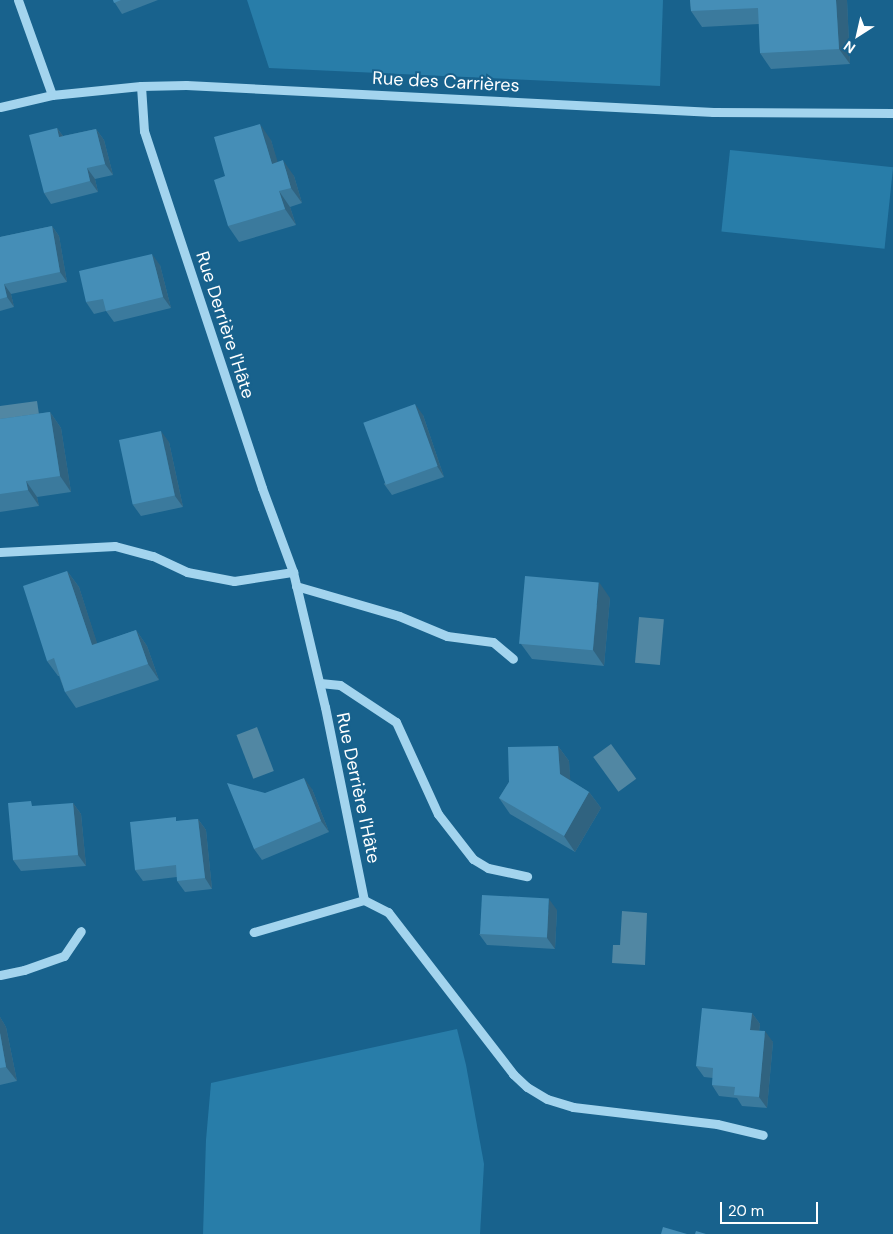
<!DOCTYPE html>
<meta charset="utf-8">
<style>
body{margin:0}
#map{position:relative;width:893px;height:1234px;overflow:hidden;background:#18628d;font-family:"DM Sans",sans-serif}
div>[style]{position:absolute}
.green>*{inset:0;background:#287da9;transform-origin:0 0}
.water>*{inset:0;background:#5187a3;transform-origin:0 0}
.minor>*{height:9px;margin:-4.5px;padding:0 4.5px;transform-origin:4.5px;border-radius:4.5px;background:#a3d4ee}
.wall>*{inset:0;background:#3b7a9d}
.shaded-wall>*{inset:0;background:#306380}
.building>*{inset:0;background:#458eb7;transform-origin:0 0}
span{translate:-50% -50%;white-space:nowrap;text-align:center;line-height:1.15;-webkit-text-stroke:4px #18628d;paint-order:stroke}
.street-label{font-size:18px;color:#fff}
.north{position:absolute;left:833px;top:10px;width:50px;height:50px;-webkit-text-stroke:4px #18628d;paint-order:stroke;rotate:215deg;font-size:14px;font-weight:700;line-height:20px;text-align:center;color:#fff}
.north::after{content:'';display:block;margin:auto;width:18px;height:22px;background:#fff;clip-path:polygon(50% 0,100% 100%,50% 72%,0 100%)}
.scale{position:absolute;left:720px;top:1202px;width:98px;height:22px;box-sizing:border-box;border:2px solid #fff;border-top:0;padding-left:6px;font-size:15px;line-height:18px;white-space:nowrap;color:#fff;-webkit-text-stroke:4px #18628d;paint-order:stroke}
</style>
<div id="map">
<div class="green">
<i style="clip-path:polygon(247px 0,663px 0,660px 86px,269px 68px)"></i>
<i style="left:730px;top:150px;width:164px;height:82px;rotate:6deg"></i>
<i style="clip-path:polygon(457px 1029px,466px 1065px,484px 1164px,480px 1234px,203px 1234px,206px 1140px,211px 1083px)"></i>
</div>
<div class="water">
<i style="clip-path:polygon(37px 401px,40px 421px,0 422px,0 406px)"></i>
<i style="left:639px;top:617px;width:25px;height:46px;rotate:5deg"></i>
<i style="left:257px;top:727px;width:47px;height:22px;rotate:69deg"></i>
<i style="left:611px;top:744px;width:43px;height:22px;rotate:54deg"></i>
<i style="clip-path:polygon(622px 911px,647px 913px,645px 965px,612px 963px,613px 945px,620px 945px)"></i>
</div>
<div class="minor">
<i style="left:18px;top:0;width:101px;rotate:70.3deg"></i>
<i style="left:141px;top:86px;width:45px;rotate:86.2deg"></i>
<i style="left:144px;top:131px;width:376px;rotate:71.7deg"></i>
<i style="left:262px;top:488px;width:90px;rotate:69.7deg"></i>
<i style="left:293px;top:572px;width:139px;rotate:76.7deg"></i>
<i style="left:325px;top:707px;width:197px;rotate:78.6deg"></i>
<i style="left:364px;top:900px;width:115px;rotate:163.8deg"></i>
<i style="left:0;top:107px;width:53px;rotate:-13deg"></i>
<i style="left:52px;top:95px;width:89px;rotate:-5.8deg"></i>
<i style="left:141px;top:86px;width:45px;rotate:-1.3deg"></i>
<i style="left:186px;top:85px;width:528px;rotate:2.93deg"></i>
<i style="left:713px;top:112px;width:180px;rotate:0.3deg"></i>
<i style="left:0;top:552px;width:115px;rotate:-3deg"></i>
<i style="left:115px;top:546px;width:39px;rotate:15deg"></i>
<i style="left:153px;top:556px;width:38px;rotate:25deg"></i>
<i style="left:187px;top:572px;width:48px;rotate:10.8deg"></i>
<i style="left:234px;top:581px;width:60px;rotate:-8.7deg"></i>
<i style="left:296px;top:586px;width:107px;rotate:16.2deg"></i>
<i style="left:399px;top:616px;width:52px;rotate:22.6deg"></i>
<i style="left:447px;top:636px;width:46px;rotate:7.4deg"></i>
<i style="left:493px;top:642px;width:26px;rotate:40deg"></i>
<i style="left:320px;top:683px;width:20px;rotate:6deg"></i>
<i style="left:340px;top:685px;width:67px;rotate:33.5deg"></i>
<i style="left:396px;top:722px;width:101px;rotate:65.5deg"></i>
<i style="left:438px;top:814px;width:57px;rotate:52.1deg"></i>
<i style="left:473px;top:859px;width:17px;rotate:31deg"></i>
<i style="left:488px;top:868px;width:40px;rotate:12deg"></i>
<i style="left:364px;top:900px;width:27px;rotate:27deg"></i>
<i style="left:388px;top:912px;width:205px;rotate:52.3deg"></i>
<i style="left:513px;top:1074px;width:19px;rotate:43deg"></i>
<i style="left:527px;top:1087px;width:23px;rotate:31deg"></i>
<i style="left:547px;top:1099px;width:27px;rotate:17deg"></i>
<i style="left:573px;top:1107px;width:145px;rotate:6.7deg"></i>
<i style="left:717px;top:1124px;width:47px;rotate:13.4deg"></i>
<i style="left:0;top:975px;width:25px;rotate:-12deg"></i>
<i style="left:24px;top:970px;width:42px;rotate:-19.3deg"></i>
<i style="left:64px;top:956px;width:30px;rotate:-56deg"></i>
</div>
<div class="wall">
<i style="clip-path:polygon(113px 0,158px 0,122px 14px)"></i>
<i style="clip-path:polygon(690px 0,847px 0,850px 64px,771px 69px,760px 53px,759px 24px,702px 27px,691px 11px)"></i>
<i style="clip-path:polygon(57px 128px,63px 136px,96px 129px,104px 140px,113px 175px,95px 179px,98px 192px,51px 204px,44px 193px)"></i>
<i style="clip-path:polygon(271px 140px,277px 162px,294px 176px,302px 203px,290px 207px,296px 225px,239px 242px,228px 226px,225px 176px)"></i>
<i style="clip-path:polygon(52px 226px,59px 236px,67px 282px,11px 294px,14px 307px,0 311px,0 237px)"></i>
<i style="clip-path:polygon(160px 265px,171px 308px,114px 322px,106px 311px,94px 314px,86px 302px)"></i>
<i style="clip-path:polygon(50px 412px,61px 428px,71px 492px,37px 497px,39px 506px,0 512px,0 419px)"></i>
<i style="clip-path:polygon(423px 415px,444px 477px,392px 495px,384px 484px)"></i>
<i style="clip-path:polygon(169px 442px,183px 507px,141px 516px,133px 505px)"></i>
<i style="clip-path:polygon(67px 571px,79px 587px,97px 644px,136px 630px,147px 646px,159px 680px,76px 708px,65px 692px,59px 676px,58px 676px,47px 661px)"></i>
<i style="clip-path:polygon(610px 598px,604px 666px,532px 659px,521px 644px)"></i>
<i style="clip-path:polygon(558px 746px,569px 761px,570px 780px,589px 792px,601px 808px,575px 852px,510px 814px,499px 798px,509px 782px)"></i>
<i style="clip-path:polygon(312px 789px,329px 832px,262px 860px,254px 849px,265px 793px)"></i>
<i style="clip-path:polygon(73px 803px,81px 814px,86px 866px,21px 871px,13px 860px)"></i>
<i style="clip-path:polygon(198px 819px,206px 830px,212px 889px,185px 892px,177px 881px,177px 877px,143px 881px,135px 870px,178px 821px)"></i>
<i style="clip-path:polygon(557px 910px,555px 949px,487px 945px,479px 934px)"></i>
<i style="clip-path:polygon(752px 1013px,760px 1024px,759px 1031px,773px 1042px,767px 1108px,742px 1106px,737px 1098px,719px 1096px,712px 1085px,713px 1078px,704px 1077px,696px 1066px)"></i>
<i style="clip-path:polygon(0 1017px,6px 1027px,17px 1081px,0 1085px)"></i>
</div>
<div class="shaded-wall">
<i style="clip-path:polygon(836px 0,847px 0,850px 64px,839px 49px)"></i>
<i style="clip-path:polygon(260px 124px,271px 140px,283px 179px,272px 164px)"></i>
<i style="clip-path:polygon(57px 128px,65px 139px,59px 137px)"></i>
<i style="clip-path:polygon(96px 129px,104px 140px,113px 175px,105px 164px)"></i>
<i style="clip-path:polygon(283px 160px,294px 176px,302px 203px,291px 188px)"></i>
<i style="clip-path:polygon(87px 168px,95px 179px,98px 192px,90px 181px)"></i>
<i style="clip-path:polygon(279px 191px,290px 207px,296px 225px,285px 209px)"></i>
<i style="clip-path:polygon(52px 226px,59px 236px,67px 282px,60px 272px)"></i>
<i style="clip-path:polygon(152px 254px,160px 265px,171px 308px,163px 297px)"></i>
<i style="clip-path:polygon(4px 284px,11px 294px,14px 307px,7px 297px)"></i>
<i style="clip-path:polygon(415px 404px,423px 415px,444px 477px,437px 466px)"></i>
<i style="clip-path:polygon(50px 412px,61px 428px,71px 492px,60px 476px)"></i>
<i style="clip-path:polygon(161px 431px,169px 442px,183px 507px,175px 496px)"></i>
<i style="clip-path:polygon(26px 481px,37px 497px,39px 506px,28px 490px)"></i>
<i style="clip-path:polygon(67px 571px,79px 587px,103px 661px,92px 645px)"></i>
<i style="clip-path:polygon(599px 582px,610px 598px,604px 666px,593px 650px)"></i>
<i style="clip-path:polygon(136px 630px,147px 646px,159px 680px,148px 664px)"></i>
<i style="clip-path:polygon(558px 746px,569px 761px,571px 789px,560px 774px)"></i>
<i style="clip-path:polygon(304px 778px,312px 789px,329px 832px,321px 821px)"></i>
<i style="clip-path:polygon(589px 792px,601px 808px,575px 852px,564px 836px)"></i>
<i style="clip-path:polygon(73px 803px,81px 814px,86px 866px,78px 855px)"></i>
<i style="clip-path:polygon(198px 819px,206px 830px,212px 889px,205px 878px)"></i>
<i style="clip-path:polygon(549px 899px,557px 910px,555px 949px,547px 938px)"></i>
<i style="clip-path:polygon(752px 1013px,760px 1024px,758px 1041px,750px 1030px)"></i>
<i style="clip-path:polygon(0 1017px,6px 1027px,17px 1081px,6px 1067px,0 1033px)"></i>
<i style="clip-path:polygon(765px 1031px,773px 1042px,767px 1108px,759px 1097px)"></i>
</div>
<div class="building">
<i style="clip-path:polygon(113px 0,121px 0,114px 3px)"></i>
<i style="clip-path:polygon(690px 0,836px 0,839px 49px,760px 53px,758px 8px,691px 11px)"></i>
<i style="clip-path:polygon(260px 124px,272px 164px,283px 160px,291px 188px,279px 191px,285px 209px,228px 226px,214px 180px,225px 176px,214px 137px)"></i>
<i style="clip-path:polygon(57px 128px,59px 137px,96px 129px,105px 164px,87px 168px,90px 181px,44px 193px,29px 135px)"></i>
<i style="clip-path:polygon(52px 226px,60px 272px,4px 284px,7px 297px,0 299px,0 237px)"></i>
<i style="clip-path:polygon(152px 254px,163px 297px,106px 311px,103px 299px,86px 302px,79px 271px)"></i>
<i style="left:415px;top:404px;width:66px;height:55px;rotate:70deg"></i>
<i style="clip-path:polygon(50px 412px,60px 476px,26px 481px,28px 490px,0 494px,0 419px)"></i>
<i style="left:161px;top:431px;width:66px;height:43px;rotate:78deg"></i>
<i style="clip-path:polygon(67px 571px,92px 645px,136px 630px,148px 664px,65px 692px,54px 658px,47px 661px,23px 586px)"></i>
<i style="left:525px;top:576px;width:74px;height:68px;rotate:5deg"></i>
<i style="clip-path:polygon(558px 746px,560px 774px,589px 792px,564px 836px,499px 798px,509px 782px,508px 747px)"></i>
<i style="clip-path:polygon(304px 778px,321px 821px,254px 849px,227px 783px,265px 793px)"></i>
<i style="clip-path:polygon(31px 801px,32px 806px,73px 803px,78px 855px,13px 860px,8px 803px)"></i>
<i style="clip-path:polygon(176px 817px,176px 821px,198px 819px,205px 878px,177px 881px,176px 865px,135px 870px,130px 822px)"></i>
<i style="left:482px;top:895px;width:67px;height:39px;rotate:3deg"></i>
<i style="clip-path:polygon(702px 1008px,752px 1013px,750px 1030px,765px 1031px,759px 1097px,734px 1095px,735px 1087px,712px 1085px,713px 1068px,696px 1066px)"></i>
<i style="clip-path:polygon(0 1033px,6px 1067px,0 1068px)"></i>
<i style="clip-path:polygon(663px 1227px,687px 1234px,661px 1234px)"></i>
<i style="clip-path:polygon(696px 1231px,706px 1234px,695px 1234px)"></i>
</div>
<div class="street-label">
<span style="left:446px;top:82px;rotate:3deg">Rue des Carrières</span>
<span style="left:225px;top:325px;rotate:72deg">Rue Derrière l'Hâte</span>
<span style="left:358px;top:788px;rotate:78deg">Rue Derrière l'Hâte</span>
</div>
<div class="north">N</div>
<div class="scale">20 m</div>
</div>
